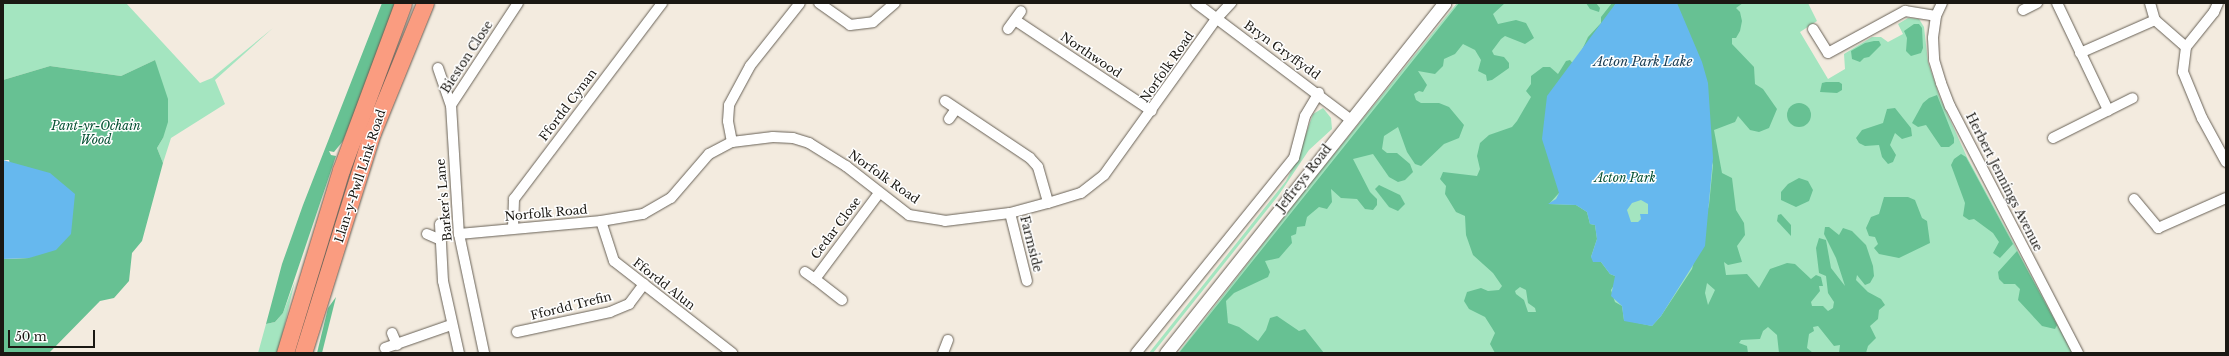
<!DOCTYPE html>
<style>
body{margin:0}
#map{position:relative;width:2229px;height:356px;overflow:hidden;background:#f3ebdf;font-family:"Libre Baskerville",serif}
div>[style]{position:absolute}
.green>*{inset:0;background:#a4e5c0}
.forest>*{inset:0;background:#67c193}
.round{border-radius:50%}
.water>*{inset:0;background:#66b8ee}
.roads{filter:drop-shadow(0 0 1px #686156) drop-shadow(0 0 1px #686156)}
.minor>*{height:10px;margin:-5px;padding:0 5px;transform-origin:5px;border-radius:5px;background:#fff}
.tertiary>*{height:13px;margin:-6.5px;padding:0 6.5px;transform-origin:6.5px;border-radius:6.5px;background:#fff}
.trunk>*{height:17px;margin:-8.5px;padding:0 8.5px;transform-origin:8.5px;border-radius:8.5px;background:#fa9c80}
span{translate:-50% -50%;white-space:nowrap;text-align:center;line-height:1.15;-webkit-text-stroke:3px #fff;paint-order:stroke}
.street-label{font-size:12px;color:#1a1813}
.park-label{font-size:12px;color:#065133;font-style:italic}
.water-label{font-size:13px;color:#193c53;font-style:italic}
.frame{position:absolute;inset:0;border:4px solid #1a1813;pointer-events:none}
.scale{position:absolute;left:8px;top:330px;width:87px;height:18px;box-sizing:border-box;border:2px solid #1a1813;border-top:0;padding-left:5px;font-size:12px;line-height:14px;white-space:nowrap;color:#1a1813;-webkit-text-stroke:3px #fff;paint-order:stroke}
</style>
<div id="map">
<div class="green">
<i style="clip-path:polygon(3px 3px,126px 3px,200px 83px,212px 78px,273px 28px,215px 80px,225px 104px,171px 138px,163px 163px,157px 148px,163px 138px,155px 60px,121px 76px,50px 66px,3px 80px)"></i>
<i style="clip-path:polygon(1457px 3px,1808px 3px,1817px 21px,1800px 32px,1828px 79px,1845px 69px,1844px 54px,1872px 37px,1881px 37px,1888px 42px,1903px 34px,1898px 24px,1908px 18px,1919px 19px,1924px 27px,1928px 62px,1940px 98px,1967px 157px,2073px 353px,1178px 353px,1309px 185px)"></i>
<i style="clip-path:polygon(1323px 108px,1331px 118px,1332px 129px,1309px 150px,1278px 196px,1153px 353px,1149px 353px,1286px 181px,1297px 159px,1313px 114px)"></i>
<i style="clip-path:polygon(295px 281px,278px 353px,258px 353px,266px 324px,275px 322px,283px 313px)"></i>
</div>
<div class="forest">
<i style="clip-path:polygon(382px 3px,398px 3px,343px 141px,334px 152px,329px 151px,331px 155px,336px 156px,283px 313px,275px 322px,266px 324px,282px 264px,303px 205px)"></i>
<i style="clip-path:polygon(1459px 3px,1505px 3px,1493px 14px,1498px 24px,1516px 20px,1526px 23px,1534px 38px,1525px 44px,1505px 36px,1501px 39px,1492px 51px,1494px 55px,1504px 57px,1509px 63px,1509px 68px,1492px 80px,1487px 81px,1486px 75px,1478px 71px,1481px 60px,1475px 50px,1463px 44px,1455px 54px,1444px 59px,1443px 66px,1435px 74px,1418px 71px,1427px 85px,1423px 92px,1419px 91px,1414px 94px,1416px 100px,1421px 103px,1439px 103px,1449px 107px,1464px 125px,1459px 138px,1444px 144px,1421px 166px,1415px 164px,1407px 152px,1398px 127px,1384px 136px,1382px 149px,1387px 153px,1397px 153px,1410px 164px,1413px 172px,1405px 180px,1398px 182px,1389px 177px,1373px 154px,1353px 159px,1370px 192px,1377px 199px,1377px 205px,1373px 210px,1365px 209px,1357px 199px,1341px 198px,1331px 189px,1332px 202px,1327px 209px,1319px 207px,1307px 217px,1305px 226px,1297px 227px,1296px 234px,1291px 236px,1292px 243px,1279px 258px,1265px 261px,1270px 272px,1268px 277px,1234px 293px,1226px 301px,1228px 323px,1239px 327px,1258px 341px,1266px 330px,1270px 318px,1277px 316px,1299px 331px,1305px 329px,1324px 353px,1179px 353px)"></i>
<i style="clip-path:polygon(1586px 3px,1596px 3px,1600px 8px,1599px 12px,1590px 9px)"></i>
<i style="clip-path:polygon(1612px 3px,1616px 3px,1612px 11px,1614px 17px,1581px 52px,1588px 37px,1601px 23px,1601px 17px)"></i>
<i style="clip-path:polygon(evenodd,1662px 3px,1743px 3px,1736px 8px,1740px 12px,1742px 21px,1740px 31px,1736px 38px,1732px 38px,1732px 44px,1754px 67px,1755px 84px,1763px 89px,1777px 109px,1769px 128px,1759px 132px,1750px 130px,1738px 116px,1735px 122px,1714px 130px,1722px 173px,1732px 178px,1736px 210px,1744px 223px,1745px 235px,1737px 246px,1742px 262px,1728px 265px,1724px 262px,1726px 275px,1747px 274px,1759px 288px,1770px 269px,1787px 263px,1795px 264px,1811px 279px,1816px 275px,1821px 277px,1823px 286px,1819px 286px,1820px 291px,1811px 302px,1812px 306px,1823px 306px,1828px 311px,1833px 308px,1834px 302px,1828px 293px,1826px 276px,1819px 273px,1816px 248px,1819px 238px,1826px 240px,1831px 268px,1845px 286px,1836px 258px,1824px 234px,1825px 227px,1829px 227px,1839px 235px,1843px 228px,1852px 231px,1866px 245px,1873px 266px,1874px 276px,1870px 283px,1865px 285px,1857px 275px,1856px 280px,1868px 292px,1881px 299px,1885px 305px,1879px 310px,1878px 319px,1870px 326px,1876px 338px,1868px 346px,1866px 353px,1839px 353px,1840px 345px,1834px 346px,1818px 326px,1813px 327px,1814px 331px,1809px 334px,1807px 348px,1813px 353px,1779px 353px,1777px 335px,1768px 327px,1763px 331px,1760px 339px,1741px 340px,1739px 343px,1747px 346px,1748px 353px,1495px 353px,1490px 344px,1495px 333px,1492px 328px,1485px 317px,1469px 309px,1464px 301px,1467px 292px,1481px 288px,1488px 291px,1499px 290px,1502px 286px,1493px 273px,1473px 255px,1466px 235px,1465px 216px,1456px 212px,1445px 194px,1446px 186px,1440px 179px,1443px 172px,1477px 176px,1480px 169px,1477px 156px,1480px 143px,1489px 135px,1512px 127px,1517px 121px,1531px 97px,1526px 91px,1531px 84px,1531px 76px,1543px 67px,1550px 67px,1558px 74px,1566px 61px,1570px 60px,1575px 66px,1560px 169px,1559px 193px,1549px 204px,1576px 205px,1587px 212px,1590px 224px,1595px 225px,1597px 239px,1591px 257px,1601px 262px,1610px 274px,1615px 276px,1616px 282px,1611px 290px,1615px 302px,1622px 306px,1624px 320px,1652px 326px,1661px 316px,1692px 269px,1709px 205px,1713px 165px,1662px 3px,1707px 283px,1715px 290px,1708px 305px,1705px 293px,1707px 283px,1662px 3px,1520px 287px,1526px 290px,1528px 303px,1535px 308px,1536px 312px,1528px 312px,1524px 300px,1516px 294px,1515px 291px,1520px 287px)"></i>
<i style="clip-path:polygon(1914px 24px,1919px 24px,1922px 28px,1923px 48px,1921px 53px,1911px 56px,1906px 51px,1907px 38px,1904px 31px)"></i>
<i style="clip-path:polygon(1874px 41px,1879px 41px,1881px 45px,1869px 57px,1864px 58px,1860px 62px,1852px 59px,1851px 51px,1865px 43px)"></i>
<i style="clip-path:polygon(155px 60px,168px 99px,168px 122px,163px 138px,157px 148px,163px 163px,142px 241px,132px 253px,129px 281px,114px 298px,100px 301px,49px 353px,3px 353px,3px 259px,29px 258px,9px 160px,3px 160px,3px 80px,50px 66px,121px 76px)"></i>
<i style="clip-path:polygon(1826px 82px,1839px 82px,1842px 84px,1842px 90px,1837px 93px,1820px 92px,1822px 83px)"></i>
<i style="clip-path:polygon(1937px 95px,1954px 138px,1954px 143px,1949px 147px,1941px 147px,1926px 125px,1918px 127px,1912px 123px,1923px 103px,1929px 98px)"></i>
<i class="round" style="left:1787px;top:103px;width:24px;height:24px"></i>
<i style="clip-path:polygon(1895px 108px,1911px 128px,1912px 136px,1902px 139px,1895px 133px,1890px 145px,1896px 155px,1893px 162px,1888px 164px,1882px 157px,1879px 145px,1865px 146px,1859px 143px,1856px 138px,1862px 130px,1883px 123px,1887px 109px)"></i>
<i style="clip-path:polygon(1961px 154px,1966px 157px,2013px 244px,2000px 258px,1993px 253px,1999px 242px,1993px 233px,1974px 219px,1969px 220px,1963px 216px,1965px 203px,1951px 165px,1954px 159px)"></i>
<i style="clip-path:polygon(1799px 178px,1808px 181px,1813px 190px,1809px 201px,1796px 207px,1781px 200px,1781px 192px,1788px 184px)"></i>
<i style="clip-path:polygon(1379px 185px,1400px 195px,1405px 204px,1398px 211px,1389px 207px,1375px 189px)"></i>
<i style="clip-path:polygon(1884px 197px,1908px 197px,1915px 200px,1922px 218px,1927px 221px,1930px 243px,1899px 258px,1879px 254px,1874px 248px,1878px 244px,1875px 237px,1869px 236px,1866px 228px,1871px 217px,1879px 214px)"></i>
<i style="clip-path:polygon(1781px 214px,1791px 225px,1791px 236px,1777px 221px,1778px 215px)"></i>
<i style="clip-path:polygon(2017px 251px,2057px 325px,2055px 329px,2042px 326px,2018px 300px,2020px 289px,2015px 284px,2004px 284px,1999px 279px,1998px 272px)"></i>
<i style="clip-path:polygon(336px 297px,322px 353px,317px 353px,328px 308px)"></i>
</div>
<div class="water">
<i style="clip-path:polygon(evenodd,1616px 3px,1677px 3px,1702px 62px,1708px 83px,1713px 158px,1705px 246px,1661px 316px,1652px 326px,1624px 321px,1622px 306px,1611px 296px,1615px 276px,1610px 274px,1601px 262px,1593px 262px,1591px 257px,1597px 239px,1595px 225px,1590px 224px,1587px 212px,1576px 205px,1548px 204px,1556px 199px,1559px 193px,1542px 139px,1547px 96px,1616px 3px,1641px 200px,1648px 204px,1648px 214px,1640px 214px,1641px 219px,1638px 222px,1631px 222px,1627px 210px,1632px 203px,1641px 200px)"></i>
<i style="clip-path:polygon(3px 160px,50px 173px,75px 194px,71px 234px,56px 250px,29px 258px,3px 259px)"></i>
</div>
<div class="roads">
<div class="minor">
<i style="left:819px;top:3px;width:38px;rotate:35deg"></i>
<i style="left:850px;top:25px;width:23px;rotate:-7deg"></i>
<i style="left:873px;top:22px;width:29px;rotate:-41deg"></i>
<i style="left:1196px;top:3px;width:193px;rotate:37deg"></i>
<i style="left:1942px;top:3px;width:14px;rotate:115deg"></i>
<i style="left:1936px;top:16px;width:22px;rotate:98deg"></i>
<i style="left:1933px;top:38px;width:22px;rotate:87deg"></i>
<i style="left:1934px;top:60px;width:24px;rotate:73deg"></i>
<i style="left:1941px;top:83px;width:25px;rotate:69deg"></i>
<i style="left:1950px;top:106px;width:278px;rotate:62.6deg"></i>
<i style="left:2057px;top:3px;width:119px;rotate:64.5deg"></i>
<i style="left:2150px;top:3px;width:18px;rotate:74deg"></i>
<i style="left:2218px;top:3px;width:10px;rotate:114deg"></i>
<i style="left:2214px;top:12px;width:45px;rotate:128.7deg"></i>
<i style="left:2186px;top:47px;width:25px;rotate:97deg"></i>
<i style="left:2183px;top:72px;width:50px;rotate:67.6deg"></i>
<i style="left:2202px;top:118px;width:50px;rotate:61.4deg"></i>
<i style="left:2023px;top:10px;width:16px;rotate:-27deg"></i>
<i style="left:1015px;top:20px;width:164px;rotate:33.6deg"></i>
<i style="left:1008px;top:29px;width:22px;rotate:-54deg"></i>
<i style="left:1813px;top:29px;width:28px;rotate:58deg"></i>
<i style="left:1828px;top:53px;width:88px;rotate:-28.6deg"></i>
<i style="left:1905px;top:11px;width:31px;rotate:9deg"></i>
<i style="left:2080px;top:53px;width:82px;rotate:-23.7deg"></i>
<i style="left:2155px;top:20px;width:41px;rotate:41.1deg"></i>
<i style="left:438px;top:68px;width:39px;rotate:71deg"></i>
<i style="left:451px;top:105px;width:129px;rotate:86.5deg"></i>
<i style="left:459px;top:234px;width:122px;rotate:78.1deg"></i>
<i style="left:945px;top:101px;width:102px;rotate:33.8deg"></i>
<i style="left:1030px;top:158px;width:12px;rotate:48deg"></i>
<i style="left:1038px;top:167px;width:37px;rotate:74deg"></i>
<i style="left:451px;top:105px;width:122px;rotate:-56.7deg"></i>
<i style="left:949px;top:119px;width:12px;rotate:-55deg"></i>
<i style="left:2053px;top:138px;width:89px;rotate:-26.6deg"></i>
<i style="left:732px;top:142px;width:21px;rotate:-101deg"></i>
<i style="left:728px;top:121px;width:16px;rotate:-86deg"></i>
<i style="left:729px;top:105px;width:44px;rotate:-61.7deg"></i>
<i style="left:750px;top:66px;width:80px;rotate:-51.6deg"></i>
<i style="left:2134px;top:199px;width:38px;rotate:50deg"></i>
<i style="left:2158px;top:228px;width:74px;rotate:-23.8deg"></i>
<i style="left:1010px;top:213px;width:70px;rotate:76deg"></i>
<i style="left:601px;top:221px;width:42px;rotate:72deg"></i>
<i style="left:614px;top:261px;width:150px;rotate:37.9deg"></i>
<i style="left:440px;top:224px;width:57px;rotate:87deg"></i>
<i style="left:443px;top:281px;width:74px;rotate:77.5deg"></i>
<i style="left:513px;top:228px;width:29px;rotate:-88deg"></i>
<i style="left:514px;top:199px;width:246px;rotate:-52.9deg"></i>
<i style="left:427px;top:234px;width:13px;rotate:23deg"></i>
<i style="left:459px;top:234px;width:143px;rotate:-5.2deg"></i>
<i style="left:601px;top:221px;width:43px;rotate:-9.5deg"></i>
<i style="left:643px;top:214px;width:32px;rotate:-30deg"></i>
<i style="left:671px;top:198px;width:58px;rotate:-49.2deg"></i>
<i style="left:709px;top:154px;width:26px;rotate:-28deg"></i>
<i style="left:732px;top:142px;width:41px;rotate:-7deg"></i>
<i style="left:773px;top:137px;width:20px;rotate:3deg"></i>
<i style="left:793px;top:138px;width:17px;rotate:17deg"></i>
<i style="left:809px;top:143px;width:44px;rotate:31.9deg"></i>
<i style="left:846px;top:166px;width:80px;rotate:37.9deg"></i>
<i style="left:909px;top:215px;width:36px;rotate:9deg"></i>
<i style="left:945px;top:221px;width:65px;rotate:-7deg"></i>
<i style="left:1010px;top:213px;width:39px;rotate:-15deg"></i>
<i style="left:1048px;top:203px;width:34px;rotate:-17deg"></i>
<i style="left:1081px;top:193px;width:29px;rotate:-38deg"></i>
<i style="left:1104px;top:175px;width:193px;rotate:-54.3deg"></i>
<i style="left:1217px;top:18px;width:21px;rotate:-47deg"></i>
<i style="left:805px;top:272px;width:12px;rotate:35deg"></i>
<i style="left:842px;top:300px;width:34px;rotate:-142deg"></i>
<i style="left:815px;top:279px;width:107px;rotate:-53.3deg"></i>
<i style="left:517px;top:332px;width:95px;rotate:-12.1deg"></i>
<i style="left:610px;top:312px;width:21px;rotate:-23deg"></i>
<i style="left:629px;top:304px;width:25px;rotate:-53deg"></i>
<i style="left:392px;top:333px;width:13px;rotate:67deg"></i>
<i style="left:385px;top:348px;width:70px;rotate:-19.2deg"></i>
<i style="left:943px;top:353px;width:14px;rotate:-69deg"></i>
<i style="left:1136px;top:353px;width:251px;rotate:-51deg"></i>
<i style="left:1294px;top:158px;width:43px;rotate:-75.3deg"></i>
<i style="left:1305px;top:116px;width:27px;rotate:-59deg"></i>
</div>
<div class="tertiary">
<i style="left:1166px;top:353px;width:447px;rotate:-51.5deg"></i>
</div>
<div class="trunk">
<i style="left:285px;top:353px;width:191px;rotate:-73deg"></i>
<i style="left:341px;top:170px;width:178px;rotate:-69.6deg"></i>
<i style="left:303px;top:353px;width:231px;rotate:-72.6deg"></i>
<i style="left:372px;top:133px;width:140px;rotate:-67.8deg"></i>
</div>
</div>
<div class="street-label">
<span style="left:1282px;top:50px;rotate:36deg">Bryn Gryffydd</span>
<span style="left:1091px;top:55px;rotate:34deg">Northwood</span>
<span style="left:467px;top:57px;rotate:-57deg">Bieston Close</span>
<span style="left:1167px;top:67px;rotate:-55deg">Norfolk Road</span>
<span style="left:568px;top:105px;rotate:-53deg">Ffordd Cynan</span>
<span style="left:360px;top:176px;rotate:-72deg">Llan-y-Pwll Link Road</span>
<span style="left:884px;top:177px;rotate:35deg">Norfolk Road</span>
<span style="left:1304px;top:178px;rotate:-52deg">Jeffreys Road</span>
<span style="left:2004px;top:182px;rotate:63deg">Herbert Jennings Avenue</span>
<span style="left:444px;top:200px;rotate:-95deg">Barker's Lane</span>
<span style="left:546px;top:213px;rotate:-5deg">Norfolk Road</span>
<span style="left:836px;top:228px;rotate:-53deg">Cedar Close</span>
<span style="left:1031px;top:244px;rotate:76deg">Farmside</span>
<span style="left:664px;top:284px;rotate:38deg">Ffordd Alun</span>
<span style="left:571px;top:306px;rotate:-14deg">Ffordd Trefin</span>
</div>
<div class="park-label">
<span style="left:96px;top:133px">Pant-yr-Ochain<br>Wood</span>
<span style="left:1625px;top:178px">Acton Park</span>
</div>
<div class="water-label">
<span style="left:1643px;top:62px">Acton Park Lake</span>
</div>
<div class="frame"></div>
<div class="scale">50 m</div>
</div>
